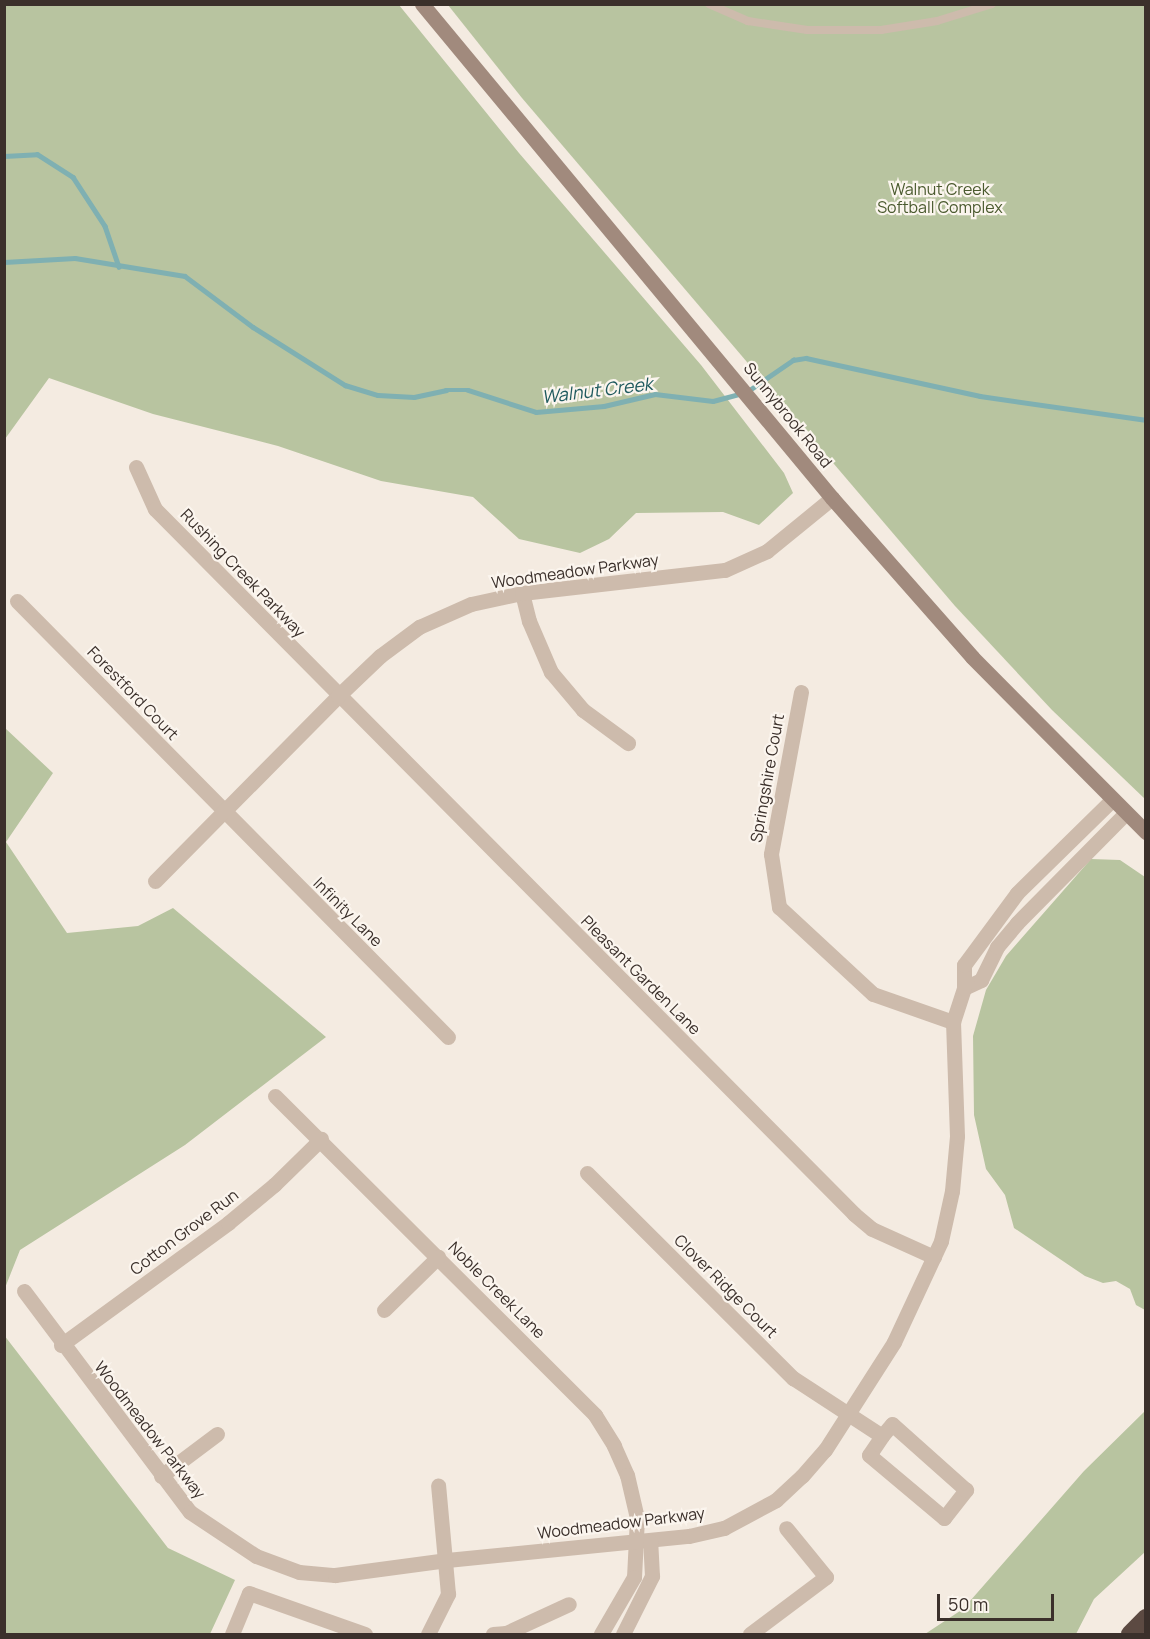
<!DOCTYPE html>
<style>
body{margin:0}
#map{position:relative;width:1150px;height:1639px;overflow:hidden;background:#f4ebe1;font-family:Manrope,sans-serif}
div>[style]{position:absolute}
.green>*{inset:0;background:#b8c4a0}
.stream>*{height:4.5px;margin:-2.25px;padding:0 2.25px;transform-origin:2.25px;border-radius:2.25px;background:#7fb0b2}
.service>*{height:8px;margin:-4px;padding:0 4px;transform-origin:4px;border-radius:4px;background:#cdbbac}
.minor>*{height:15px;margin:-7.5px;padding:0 7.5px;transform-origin:7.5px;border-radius:7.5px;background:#cdbbac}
.secondary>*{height:15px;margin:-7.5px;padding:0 7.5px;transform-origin:7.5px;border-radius:7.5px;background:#a18a7d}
.motorway>*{height:18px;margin:-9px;padding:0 9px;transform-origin:9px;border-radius:9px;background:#5c4a42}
span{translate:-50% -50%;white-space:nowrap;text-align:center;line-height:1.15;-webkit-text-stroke:4.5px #fbf5ee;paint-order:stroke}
.park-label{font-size:16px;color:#4a5a2e}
.street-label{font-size:16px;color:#3b302b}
.water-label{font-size:18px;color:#1f5a5e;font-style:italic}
.frame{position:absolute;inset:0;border:6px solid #3b302b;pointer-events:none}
.scale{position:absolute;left:937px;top:1594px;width:117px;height:27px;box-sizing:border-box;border:3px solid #3b302b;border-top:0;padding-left:8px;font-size:18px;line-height:21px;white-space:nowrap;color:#3b302b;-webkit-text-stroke:4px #fbf5ee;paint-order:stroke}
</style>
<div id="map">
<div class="green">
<i style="clip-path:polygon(5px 4px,399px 5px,519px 153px,701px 365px,784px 473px,793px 493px,759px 525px,723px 512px,636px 513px,609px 539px,580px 553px,519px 539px,473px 497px,381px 481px,278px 446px,153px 414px,49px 378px,5px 439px)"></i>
<i style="clip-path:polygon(448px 5px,1145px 5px,1145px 799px,1052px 710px,955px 606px,522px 98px)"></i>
<i style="clip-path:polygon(5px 728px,53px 773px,6px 842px,67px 933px,138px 926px,173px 908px,326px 1037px,185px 1145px,20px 1250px,5px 1288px)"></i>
<i style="clip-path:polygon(1091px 859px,1120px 860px,1145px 877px,1145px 1310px,1136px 1305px,1130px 1289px,1116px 1281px,1103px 1283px,1085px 1276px,1014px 1228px,1005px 1195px,986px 1169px,974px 1115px,973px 1036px,986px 990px,1006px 956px)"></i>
<i style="clip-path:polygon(4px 1335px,168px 1548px,235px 1580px,210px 1634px,5px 1634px)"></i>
<i style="clip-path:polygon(1145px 1411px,1145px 1552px,1094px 1599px,1076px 1634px,925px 1634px,963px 1609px,1084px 1471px)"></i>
</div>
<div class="stream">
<i style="left:4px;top:156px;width:33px;rotate:-3deg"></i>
<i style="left:37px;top:154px;width:43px;rotate:32.6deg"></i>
<i style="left:73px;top:177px;width:59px;rotate:56.9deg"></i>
<i style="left:105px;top:226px;width:43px;rotate:71.1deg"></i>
<i style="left:4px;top:262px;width:71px;rotate:-3.2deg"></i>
<i style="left:75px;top:258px;width:111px;rotate:9.3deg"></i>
<i style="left:185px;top:276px;width:85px;rotate:36.9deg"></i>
<i style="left:253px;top:327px;width:109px;rotate:32.2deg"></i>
<i style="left:345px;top:385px;width:34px;rotate:17deg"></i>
<i style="left:378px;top:395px;width:36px;rotate:3deg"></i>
<i style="left:414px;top:397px;width:33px;rotate:-12deg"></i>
<i style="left:446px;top:390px;width:22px"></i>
<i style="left:468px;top:390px;width:71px;rotate:17.9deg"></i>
<i style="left:536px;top:412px;width:68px;rotate:-5deg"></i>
<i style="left:604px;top:406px;width:52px;rotate:-13.2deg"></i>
<i style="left:655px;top:394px;width:58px;rotate:6.9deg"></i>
<i style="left:713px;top:401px;width:28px;rotate:-15deg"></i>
<i style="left:748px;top:391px;width:55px;rotate:-34.6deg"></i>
<i style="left:793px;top:360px;width:13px;rotate:-9deg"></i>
<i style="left:806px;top:358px;width:178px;rotate:12.3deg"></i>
<i style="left:980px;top:396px;width:168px;rotate:8.2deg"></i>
</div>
<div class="service">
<i style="left:709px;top:4px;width:43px;rotate:23.6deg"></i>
<i style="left:748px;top:21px;width:60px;rotate:8.7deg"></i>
<i style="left:807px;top:30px;width:74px"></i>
<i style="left:881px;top:30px;width:57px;rotate:-9.1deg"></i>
<i style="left:937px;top:21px;width:58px;rotate:-17.2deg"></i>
</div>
<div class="minor">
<i style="left:136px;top:467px;width:46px;rotate:65.7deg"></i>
<i style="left:155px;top:509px;width:993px;rotate:45.24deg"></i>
<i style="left:854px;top:1214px;width:23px;rotate:40deg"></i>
<i style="left:872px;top:1229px;width:68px;rotate:24.3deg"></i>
<i style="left:522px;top:593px;width:29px;rotate:76deg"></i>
<i style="left:529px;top:621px;width:56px;rotate:66.7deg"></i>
<i style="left:551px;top:672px;width:50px;rotate:49.9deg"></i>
<i style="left:583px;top:710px;width:56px;rotate:36.3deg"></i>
<i style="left:17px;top:601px;width:613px;rotate:45.33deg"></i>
<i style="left:801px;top:692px;width:165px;rotate:100.5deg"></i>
<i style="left:771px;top:854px;width:54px;rotate:81.4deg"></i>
<i style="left:779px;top:907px;width:128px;rotate:42.8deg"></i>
<i style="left:873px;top:994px;width:85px;rotate:19.3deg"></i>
<i style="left:155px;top:881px;width:260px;rotate:-45.3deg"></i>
<i style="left:338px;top:696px;width:58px;rotate:-43.6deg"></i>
<i style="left:380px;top:656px;width:49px;rotate:-36.6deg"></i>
<i style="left:419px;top:627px;width:57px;rotate:-23.9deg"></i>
<i style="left:471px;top:604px;width:52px;rotate:-12.2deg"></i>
<i style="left:522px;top:593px;width:204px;rotate:-6.5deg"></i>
<i style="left:725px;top:570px;width:46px;rotate:-24.3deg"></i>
<i style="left:767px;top:551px;width:84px;rotate:-39.2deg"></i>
<i style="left:964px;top:988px;width:19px;rotate:-25deg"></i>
<i style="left:981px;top:980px;width:37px;rotate:-64deg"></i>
<i style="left:997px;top:947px;width:31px;rotate:-50deg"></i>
<i style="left:1017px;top:923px;width:155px;rotate:-45.3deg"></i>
<i style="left:275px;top:1096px;width:452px;rotate:44.9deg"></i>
<i style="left:595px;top:1415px;width:36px;rotate:58deg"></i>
<i style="left:614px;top:1446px;width:32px;rotate:66deg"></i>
<i style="left:627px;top:1475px;width:44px;rotate:76.9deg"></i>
<i style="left:637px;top:1518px;width:59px;rotate:92.9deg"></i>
<i style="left:634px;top:1577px;width:66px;rotate:120.1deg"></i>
<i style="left:587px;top:1173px;width:291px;rotate:44.9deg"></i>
<i style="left:793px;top:1378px;width:106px;rotate:33.1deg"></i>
<i style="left:882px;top:1436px;width:23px;rotate:124deg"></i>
<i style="left:869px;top:1455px;width:98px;rotate:40deg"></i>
<i style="left:944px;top:1518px;width:36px;rotate:-52deg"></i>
<i style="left:966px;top:1490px;width:99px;rotate:-138.3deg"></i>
<i style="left:892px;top:1424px;width:16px;rotate:130deg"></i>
<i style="left:24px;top:1291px;width:276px;rotate:53.1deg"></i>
<i style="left:190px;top:1512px;width:79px;rotate:33.7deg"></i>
<i style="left:256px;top:1556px;width:46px;rotate:20.4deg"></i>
<i style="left:299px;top:1572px;width:36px;rotate:5deg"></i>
<i style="left:335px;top:1575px;width:113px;rotate:-7.6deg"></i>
<i style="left:447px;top:1560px;width:243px;rotate:-5.7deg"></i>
<i style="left:689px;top:1536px;width:36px;rotate:-13deg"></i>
<i style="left:724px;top:1528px;width:59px;rotate:-28.3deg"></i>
<i style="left:776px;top:1500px;width:35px;rotate:-43deg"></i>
<i style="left:802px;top:1476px;width:35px;rotate:-49deg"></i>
<i style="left:825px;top:1450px;width:128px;rotate:-57.4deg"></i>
<i style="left:894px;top:1342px;width:111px;rotate:-65deg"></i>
<i style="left:941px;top:1241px;width:51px;rotate:-77.6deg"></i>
<i style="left:952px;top:1191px;width:55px;rotate:-84.8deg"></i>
<i style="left:957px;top:1136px;width:114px;rotate:-92deg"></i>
<i style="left:953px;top:1022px;width:36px;rotate:-72deg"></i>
<i style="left:964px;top:988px;width:23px;rotate:-90deg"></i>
<i style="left:964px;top:965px;width:89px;rotate:-53.6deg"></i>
<i style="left:1017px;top:893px;width:133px;rotate:-44.4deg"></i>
<i style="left:384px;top:1310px;width:76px;rotate:-44.5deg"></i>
<i style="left:61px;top:1345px;width:207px;rotate:-36.1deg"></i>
<i style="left:228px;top:1223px;width:60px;rotate:-39.6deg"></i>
<i style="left:274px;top:1185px;width:66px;rotate:-44.4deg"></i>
<i style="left:161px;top:1476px;width:70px;rotate:-36.9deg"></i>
<i style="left:232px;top:1634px;width:44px;rotate:-67.5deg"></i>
<i style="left:249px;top:1593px;width:123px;rotate:19.5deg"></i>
<i style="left:428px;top:1634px;width:45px;rotate:-63.4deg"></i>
<i style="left:448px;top:1594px;width:109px;rotate:-95.2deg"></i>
<i style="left:493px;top:1634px;width:13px;rotate:-4deg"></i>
<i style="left:506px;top:1633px;width:69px;rotate:-24.7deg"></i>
<i style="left:623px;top:1634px;width:65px;rotate:-63.4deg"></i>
<i style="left:652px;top:1576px;width:35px;rotate:-93deg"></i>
<i style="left:750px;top:1634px;width:95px;rotate:-36.9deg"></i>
<i style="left:826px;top:1577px;width:63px;rotate:-129.2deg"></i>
</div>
<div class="secondary">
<i style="left:422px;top:4px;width:642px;rotate:50.31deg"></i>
<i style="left:832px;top:498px;width:212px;rotate:48.6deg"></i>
<i style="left:972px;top:657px;width:247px;rotate:45.2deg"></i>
</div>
<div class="motorway">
<i style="left:1130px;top:1634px;width:23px;rotate:-45deg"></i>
</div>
<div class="park-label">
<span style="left:940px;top:198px">Walnut Creek<br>Softball Complex</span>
</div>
<div class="street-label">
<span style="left:788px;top:415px;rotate:51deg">Sunnybrook Road</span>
<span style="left:575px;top:571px;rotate:-8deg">Woodmeadow Parkway</span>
<span style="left:243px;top:573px;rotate:46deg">Rushing Creek Parkway</span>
<span style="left:133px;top:693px;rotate:46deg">Forestford Court</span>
<span style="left:767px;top:778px;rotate:-80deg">Springshire Court</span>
<span style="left:348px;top:912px;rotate:45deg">Infinity Lane</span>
<span style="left:641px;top:975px;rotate:45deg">Pleasant Garden Lane</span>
<span style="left:184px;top:1232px;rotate:-37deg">Cotton Grove Run</span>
<span style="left:726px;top:1286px;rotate:45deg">Clover Ridge Court</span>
<span style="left:497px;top:1290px;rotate:45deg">Noble Creek Lane</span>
<span style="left:150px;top:1430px;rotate:52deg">Woodmeadow Parkway</span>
<span style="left:621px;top:1523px;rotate:-7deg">Woodmeadow Parkway</span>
</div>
<div class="water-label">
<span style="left:597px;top:390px;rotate:-7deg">Walnut Creek</span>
</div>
<div class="frame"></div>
<div class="scale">50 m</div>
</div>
